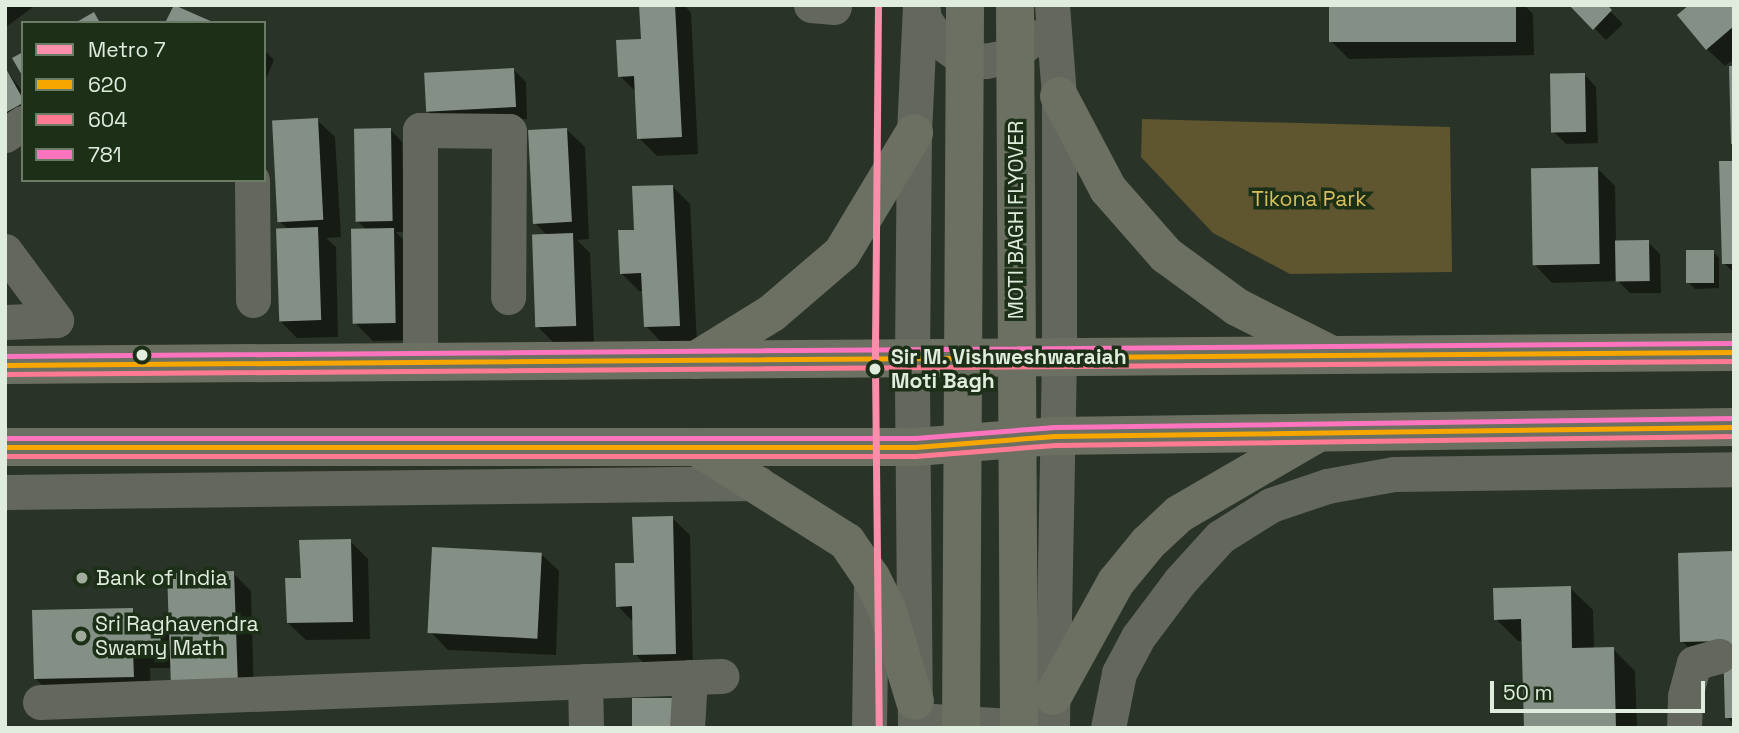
<!DOCTYPE html>
<style>
body{margin:0}
#map{position:relative;width:1739px;height:733px;overflow:hidden;background:#2a3327;font-family:"Space Grotesk",sans-serif}
div>[style]{position:absolute}
.green>*{inset:0;background:#5f5630}
.shadow>*{inset:0;background:#0007}
.building>*{inset:0;background:#848f86;transform-origin:0 0}
.minor>*{height:35px;margin:-17.5px;padding:0 17.5px;transform-origin:17.5px;border-radius:17.5px;background:#64675d}
.major>*{height:38px;margin:-19px;padding:0 19px;transform-origin:19px;border-radius:19px;background:#6b7062}
.major-bridge>*{height:38px;margin:-19px;padding:0 19px;transform-origin:19px;border-radius:19px;background:#6b7062}
.bus-1>*{height:5px;margin:-2.5px;padding:0 2.5px;transform-origin:2.5px;border-radius:2.5px;background:#f7a600}
.bus-2>*{height:5px;margin:-2.5px;padding:0 2.5px;transform-origin:2.5px;border-radius:2.5px;background:#fe7a93}
.bus-3>*{height:5px;margin:-2.5px;padding:0 2.5px;transform-origin:2.5px;border-radius:2.5px;background:#fc73be}
.metro-1>*{height:7px;margin:-3.5px;padding:0 3.5px;transform-origin:3.5px;border-radius:3.5px;background:#fc8eac}
.dots>*{width:19px;height:19px;translate:-50% -50%;box-sizing:border-box;border:4px solid #1c2f17;border-radius:50%}
span{translate:-50% -50%;white-space:nowrap;text-align:center;line-height:1.15;-webkit-text-stroke:7px #1c2f17;paint-order:stroke}
.park-label{font-size:21px;color:#dabf59}
.street-label{font-size:21px;color:#e0ecdd}
.stop-label{font-size:21px;color:#e0ecdd;font-weight:700}
.left{translate:0 -50%;text-align:left}
.poi-label{font-size:21px;color:#e0ecdd}
.frame{position:absolute;inset:0;border:7px solid #e0ecdd;pointer-events:none}
.legend{position:absolute;left:21px;top:21px;width:245px;height:161px;box-sizing:border-box;background:#1c2f17;border:2px solid #6a7b66;margin:0;padding:9px 12px;list-style:none;font-size:21px;color:#e0ecdd}
.legend li{display:flex;align-items:center;gap:14px;height:35px}
.legend b{width:35px;border:2px solid #6a7b66}
.scale{position:absolute;left:1490px;top:681px;width:215px;height:32px;box-sizing:border-box;border:4px solid #e0ecdd;border-top:0;padding-left:9px;font-size:21px;line-height:24px;white-space:nowrap;color:#e0ecdd;-webkit-text-stroke:5px #1c2f17;paint-order:stroke}
</style>
<div id="map">
<div class="green">
<i style="clip-path:polygon(1142px 119px,1450px 127px,1452px 272px,1290px 274px,1213px 233px,1141px 157px)"></i>
</div>
<div class="shadow">
<i style="clip-path:polygon(5px 5px,36px 5px,6px 27px)"></i>
<i style="clip-path:polygon(641px 5px,684px 5px,691px 13px,698px 154px,657px 156px,639px 138px,637px 93px,620px 76px,643px 40px)"></i>
<i style="clip-path:polygon(1330px 5px,1524px 5px,1533px 14px,1534px 55px,1349px 59px,1331px 41px)"></i>
<i style="clip-path:polygon(1571px 5px,1604px 5px,1623px 24px,1606px 40px)"></i>
<i style="clip-path:polygon(1734px 5px,1734px 59px,1725px 66px,1707px 49px)"></i>
<i style="clip-path:polygon(264px 50px,274px 60px,264px 83px)"></i>
<i style="clip-path:polygon(5px 69px,23px 92px,23px 122px,5px 132px)"></i>
<i style="clip-path:polygon(514px 70px,526px 82px,527px 119px,440px 123px,428px 111px)"></i>
<i style="clip-path:polygon(1584px 74px,1596px 87px,1598px 143px,1566px 144px,1554px 132px)"></i>
<i style="clip-path:polygon(317px 120px,335px 137px,341px 237px,326px 238px,336px 247px,338px 337px,297px 338px,279px 320px,288px 229px,279px 221px)"></i>
<i style="clip-path:polygon(390px 129px,402px 142px,404px 232px,396px 232px,411px 248px,413px 340px,373px 341px,355px 323px,367px 230px,357px 221px)"></i>
<i style="clip-path:polygon(567px 130px,585px 147px,589px 239px,577px 240px,590px 253px,594px 343px,556px 345px,538px 327px,548px 236px,535px 223px)"></i>
<i style="clip-path:polygon(1734px 162px,1734px 273px,1724px 263px)"></i>
<i style="clip-path:polygon(1597px 168px,1615px 186px,1616px 242px,1648px 242px,1660px 254px,1661px 293px,1630px 293px,1618px 281px,1552px 283px,1535px 265px)"></i>
<i style="clip-path:polygon(672px 186px,690px 204px,697px 343px,663px 344px,646px 326px,644px 291px,639px 291px,622px 274px,636px 231px)"></i>
<i style="clip-path:polygon(1713px 252px,1719px 258px,1719px 288px,1695px 289px,1689px 283px)"></i>
<i style="clip-path:polygon(672px 518px,690px 535px,693px 671px,653px 672px,635px 654px,634px 623px,618px 606px,635px 564px)"></i>
<i style="clip-path:polygon(350px 541px,368px 559px,370px 639px,306px 640px,288px 623px,302px 579px)"></i>
<i style="clip-path:polygon(1734px 553px,1734px 724px,1727px 717px,1726px 663px,1704px 664px,1682px 641px)"></i>
<i style="clip-path:polygon(541px 554px,559px 571px,556px 655px,448px 650px,431px 632px)"></i>
<i style="clip-path:polygon(233px 573px,251px 591px,254px 697px,171px 668px,150px 668px,151px 694px,53px 696px,36px 679px,132px 610px,147px 624px,159px 624px,170px 634px)"></i>
<i style="clip-path:polygon(1570px 588px,1593px 610px,1594px 649px,1613px 649px,1635px 671px,1637px 728px,1525px 728px,1523px 641px,1518px 641px,1496px 619px)"></i>
</div>
<div class="building">
<i style="clip-path:polygon(174px 5px,215px 23px,165px 23px)"></i>
<i style="clip-path:polygon(639px 5px,675px 5px,682px 137px,637px 139px,634px 76px,618px 77px,616px 40px,641px 39px)"></i>
<i style="left:1329px;top:5px;width:187px;height:37px"></i>
<i style="clip-path:polygon(1569px 5px,1607px 5px,1612px 10px,1593px 30px)"></i>
<i style="clip-path:polygon(1689px 5px,1734px 5px,1734px 26px,1706px 50px,1677px 15px)"></i>
<i style="clip-path:polygon(94px 12px,100px 23px,75px 23px)"></i>
<i style="clip-path:polygon(23px 52px,23px 77px,12px 58px)"></i>
<i style="clip-path:polygon(1729px 66px,1734px 66px,1734px 144px,1731px 144px)"></i>
<i style="clip-path:polygon(5px 67px,23px 99px,23px 103px,5px 113px)"></i>
<i style="left:514px;top:68px;width:39px;height:90px;rotate:87deg"></i>
<i style="left:1585px;top:73px;width:59px;height:35px;rotate:89deg"></i>
<i style="left:318px;top:118px;width:102px;height:46px;rotate:87deg"></i>
<i style="left:391px;top:128px;width:93px;height:37px;rotate:89deg"></i>
<i style="left:567px;top:128px;width:94px;height:39px;rotate:87deg"></i>
<i style="clip-path:polygon(1719px 161px,1734px 161px,1734px 264px,1722px 264px)"></i>
<i style="left:1598px;top:167px;width:97px;height:67px;rotate:89deg"></i>
<i style="clip-path:polygon(673px 185px,680px 326px,644px 327px,641px 273px,620px 274px,618px 230px,634px 230px,632px 186px)"></i>
<i style="left:318px;top:227px;width:93px;height:42px;rotate:88deg"></i>
<i style="left:394px;top:228px;width:95px;height:43px;rotate:89deg"></i>
<i style="left:573px;top:233px;width:93px;height:41px;rotate:88deg"></i>
<i style="left:1649px;top:240px;width:41px;height:34px;rotate:89deg"></i>
<i style="left:1714px;top:250px;width:33px;height:28px;rotate:90deg"></i>
<i style="clip-path:polygon(673px 516px,676px 654px,633px 655px,632px 606px,616px 607px,615px 563px,634px 563px,632px 517px)"></i>
<i style="clip-path:polygon(351px 539px,353px 622px,287px 623px,285px 578px,301px 578px,299px 540px)"></i>
<i style="left:432px;top:547px;width:110px;height:86px;rotate:3deg"></i>
<i style="clip-path:polygon(1734px 551px,1734px 718px,1725px 718px,1723px 641px,1680px 642px,1678px 553px)"></i>
<i style="left:234px;top:571px;width:109px;height:67px;rotate:88deg"></i>
<i style="clip-path:polygon(1571px 586px,1572px 648px,1614px 647px,1616px 728px,1524px 728px,1521px 619px,1494px 620px,1493px 588px)"></i>
<i style="clip-path:polygon(133px 608px,133px 623px,160px 622px,161px 650px,133px 651px,134px 677px,34px 679px,32px 610px)"></i>
<i style="left:632px;top:698px;width:41px;height:30px"></i>
</div>
<div class="minor">
<i style="left:811px;top:5px;width:23px;rotate:5deg"></i>
<i style="left:922px;top:5px;width:14px;rotate:82deg"></i>
<i style="left:924px;top:19px;width:25px;rotate:56deg"></i>
<i style="left:938px;top:40px;width:26px;rotate:36deg"></i>
<i style="left:959px;top:55px;width:27px;rotate:13deg"></i>
<i style="left:985px;top:61px;width:25px;rotate:-11deg"></i>
<i style="left:1010px;top:56px;width:31px;rotate:-37deg"></i>
<i style="left:1052px;top:5px;width:91px;rotate:85.6deg"></i>
<i style="left:1059px;top:96px;width:261px;rotate:90deg"></i>
<i style="left:1059px;top:357px;width:371px;rotate:91.1deg"></i>
<i style="left:5px;top:135px;width:22px;rotate:-34deg"></i>
<i style="left:252px;top:180px;width:120px;rotate:89.5deg"></i>
<i style="left:5px;top:251px;width:86px;rotate:53.5deg"></i>
<i style="left:5px;top:322px;width:51px;rotate:-2.2deg"></i>
<i style="left:420px;top:362px;width:232px;rotate:-90deg"></i>
<i style="left:420px;top:130px;width:89px;rotate:0.6deg"></i>
<i style="left:509px;top:131px;width:166px;rotate:90.3deg"></i>
<i style="left:5px;top:492px;width:753px;rotate:-0.68deg"></i>
<i style="left:585px;top:681px;width:47px;rotate:88.8deg"></i>
<i style="left:40px;top:702px;width:682px;rotate:-2.18deg"></i>
<i style="left:933px;top:721px;width:106px;rotate:3.8deg"></i>
<i style="left:687px;top:728px;width:51px;rotate:-86.6deg"></i>
<i style="left:869px;top:728px;width:151px;rotate:-89.2deg"></i>
<i style="left:915px;top:728px;width:370px;rotate:-90.5deg"></i>
<i style="left:912px;top:358px;width:225px;rotate:-89.5deg"></i>
<i style="left:914px;top:133px;width:128px;rotate:-87.3deg"></i>
<i style="left:1108px;top:728px;width:56px;rotate:-78.7deg"></i>
<i style="left:1119px;top:673px;width:41px;rotate:-62.2deg"></i>
<i style="left:1138px;top:637px;width:70px;rotate:-53.1deg"></i>
<i style="left:1180px;top:581px;width:59px;rotate:-47.7deg"></i>
<i style="left:1220px;top:537px;width:60px;rotate:-32.1deg"></i>
<i style="left:1271px;top:505px;width:59px;rotate:-18.7deg"></i>
<i style="left:1327px;top:486px;width:68px;rotate:-10.2deg"></i>
<i style="left:1394px;top:474px;width:340px;rotate:-0.8deg"></i>
<i style="left:1684px;top:728px;width:32px;rotate:-88deg"></i>
<i style="left:1685px;top:696px;width:34px;rotate:-75deg"></i>
<i style="left:1694px;top:663px;width:26px;rotate:-16deg"></i>
</div>
<div class="major">
<i style="left:1059px;top:96px;width:105px;rotate:62.2deg"></i>
<i style="left:1108px;top:189px;width:88px;rotate:48.7deg"></i>
<i style="left:1166px;top:255px;width:88px;rotate:36.2deg"></i>
<i style="left:1237px;top:307px;width:102px;rotate:26.8deg"></i>
<i style="left:696px;top:360px;width:89px;rotate:-31.7deg"></i>
<i style="left:772px;top:313px;width:92px;rotate:-40.6deg"></i>
<i style="left:842px;top:253px;width:140px;rotate:-59deg"></i>
<i style="left:5px;top:365px;width:1729px;rotate:-0.43deg"></i>
<i style="left:5px;top:447px;width:910px"></i>
<i style="left:915px;top:447px;width:140px;rotate:-4.5deg"></i>
<i style="left:1055px;top:436px;width:679px;rotate:-0.76deg"></i>
<i style="left:698px;top:448px;width:176px;rotate:32.2deg"></i>
<i style="left:847px;top:542px;width:42px;rotate:55.6deg"></i>
<i style="left:871px;top:577px;width:36px;rotate:63deg"></i>
<i style="left:887px;top:609px;width:96px;rotate:73.1deg"></i>
<i style="left:1053px;top:696px;width:130px;rotate:-61.1deg"></i>
<i style="left:1116px;top:582px;width:50px;rotate:-50.6deg"></i>
<i style="left:1148px;top:543px;width:42px;rotate:-43.1deg"></i>
<i style="left:1179px;top:514px;width:157px;rotate:-30.2deg"></i>
</div>
<div class="major-bridge">
<i style="left:1015px;top:5px;width:723px;rotate:89.68deg"></i>
<i style="left:961px;top:728px;width:723px;rotate:-89.68deg"></i>
</div>
<div class="bus-1">
<i style="left:5px;top:365px;width:1729px;rotate:-0.43deg"></i>
<i style="left:5px;top:447px;width:910px"></i>
<i style="left:915px;top:447px;width:140px;rotate:-4.5deg"></i>
<i style="left:1055px;top:436px;width:679px;rotate:-0.76deg"></i>
</div>
<div class="bus-2">
<i style="left:5px;top:374px;width:1729px;rotate:-0.43deg"></i>
<i style="left:5px;top:456px;width:910px"></i>
<i style="left:915px;top:456px;width:140px;rotate:-4.5deg"></i>
<i style="left:1055px;top:445px;width:679px;rotate:-0.76deg"></i>
</div>
<div class="bus-3">
<i style="left:5px;top:356px;width:1729px;rotate:-0.43deg"></i>
<i style="left:5px;top:438px;width:910px"></i>
<i style="left:915px;top:438px;width:140px;rotate:-4.5deg"></i>
<i style="left:1055px;top:427px;width:679px;rotate:-0.76deg"></i>
</div>
<div class="metro-1">
<i style="left:878px;top:5px;width:362px;rotate:90.5deg"></i>
<i style="left:875px;top:367px;width:361px;rotate:89.4deg"></i>
</div>
<div class="dots">
<i style="left:142px;top:355px;background:#e0ecdd"></i>
<i style="left:875px;top:369px;background:#e0ecdd"></i>
<i style="left:82px;top:578px;background:#a0ab9d"></i>
<i style="left:81px;top:636px;background:#a0ab9d"></i>
</div>
<div class="park-label">
<span style="left:1309px;top:199px">Tikona Park</span>
</div>
<div class="street-label">
<span style="left:1016px;top:220px;rotate:-90deg">MOTI BAGH FLYOVER</span>
</div>
<div class="stop-label">
<span class="left" style="left:891px;top:369px">Sir M. Vishweshwaraiah<br>Moti Bagh</span>
</div>
<div class="poi-label">
<span class="left" style="left:96px;top:578px">Bank of India</span>
<span class="left" style="left:95px;top:636px">Sri Raghavendra<br>Swamy Math</span>
</div>
<div class="frame"></div>
<ul class="legend">
<li><b style="height:9px;background:#fc8eac"></b>Metro 7</li>
<li><b style="height:9px;background:#f7a600"></b>620</li>
<li><b style="height:9px;background:#fe7a93"></b>604</li>
<li><b style="height:9px;background:#fc73be"></b>781</li>
</ul>
<div class="scale">50 m</div>
</div>
